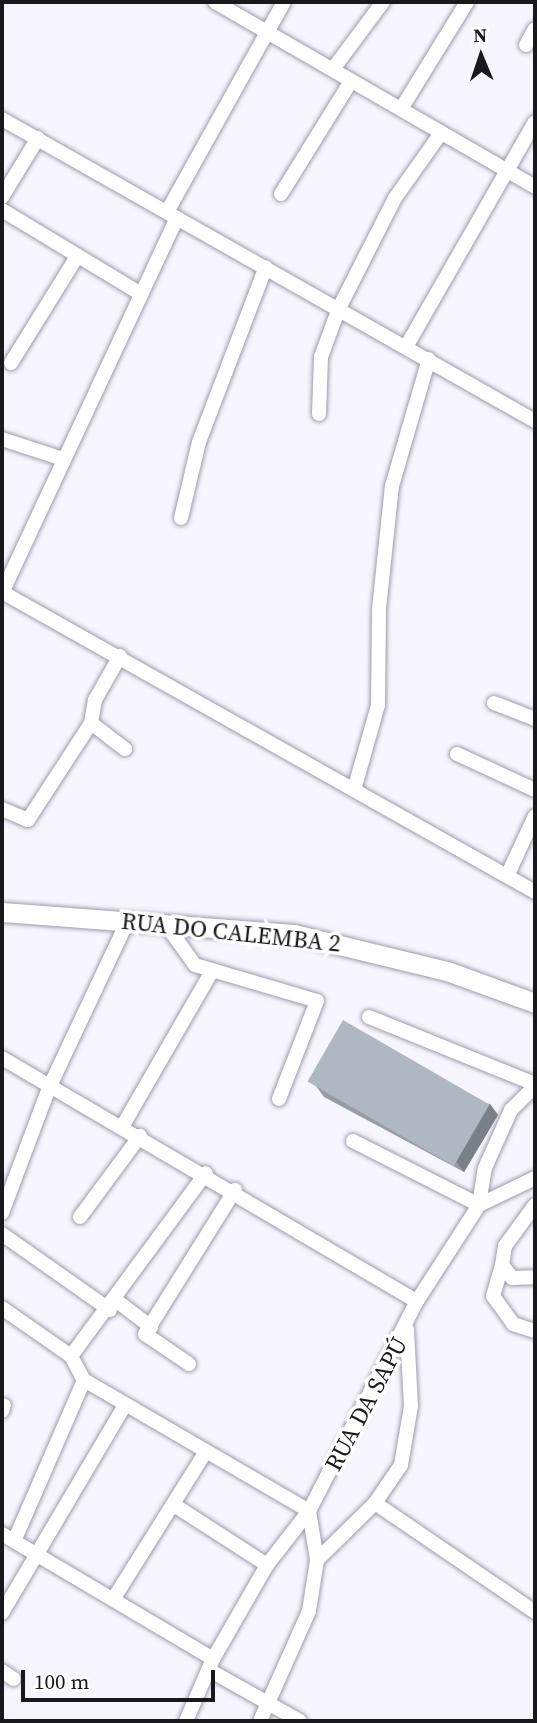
<!DOCTYPE html>
<meta charset="utf-8">
<style>
body{margin:0}
#map{position:relative;width:537px;height:1723px;overflow:hidden;background:#f7f6ff;font-family:"Source Serif 4",serif}
div>[style]{position:absolute}
.roads{filter:drop-shadow(0 0 2px #9d9ca9) drop-shadow(0 0 2px #9d9ca9)}
.minor>*{height:14px;margin:-7px;padding:0 7px;transform-origin:7px;border-radius:7px;background:#fff}
.major>*{height:19px;margin:-9.5px;padding:0 9.5px;transform-origin:9.5px;border-radius:9.5px;background:#fff}
.wall>*{inset:0;background:#969da7}
.shaded-wall>*{inset:0;background:#7a8088}
.building>*{inset:0;background:#afb7c2;transform-origin:0 0}
span{translate:-50% -50%;white-space:nowrap;text-align:center;line-height:1.15;-webkit-text-stroke:7px #fff;paint-order:stroke}
.street-label{font-size:24px;color:#19191d}
.frame{position:absolute;inset:0;border:4px solid #19191d;pointer-events:none}
.north{position:absolute;left:446px;top:21px;width:70px;height:70px;-webkit-text-stroke:5px #fff;paint-order:stroke;rotate:358deg;font-size:19px;font-weight:700;line-height:28px;text-align:center;color:#19191d}
.north::after{content:'';display:block;margin:auto;width:24px;height:32px;background:#19191d;clip-path:polygon(50% 0,100% 100%,50% 72%,0 100%)}
.scale{position:absolute;left:21px;top:1670px;width:194px;height:32px;box-sizing:border-box;border:4px solid #19191d;border-top:0;padding-left:9px;font-size:21px;line-height:24px;white-space:nowrap;color:#19191d;-webkit-text-stroke:5px #fff;paint-order:stroke}
</style>
<div id="map">
<div class="roads">
<div class="minor">
<i style="left:215px;top:2px;width:370px;rotate:30deg"></i>
<i style="left:526px;top:45px;width:18px;rotate:-61deg"></i>
<i style="left:333px;top:69px;width:84px;rotate:-53.3deg"></i>
<i style="left:401px;top:109px;width:126px;rotate:-58.3deg"></i>
<i style="left:2px;top:119px;width:613px;rotate:29.54deg"></i>
<i style="left:281px;top:194px;width:133px;rotate:-58.2deg"></i>
<i style="left:2px;top:197px;width:69px;rotate:-58.6deg"></i>
<i style="left:2px;top:210px;width:162px;rotate:31.1deg"></i>
<i style="left:167px;top:212px;width:240px;rotate:-60.9deg"></i>
<i style="left:406px;top:347px;width:259px;rotate:-60.2deg"></i>
<i style="left:11px;top:363px;width:123px;rotate:-58.2deg"></i>
<i style="left:319px;top:414px;width:57px;rotate:-88deg"></i>
<i style="left:321px;top:357px;width:52px;rotate:-69.8deg"></i>
<i style="left:339px;top:308px;width:123px;rotate:-63deg"></i>
<i style="left:395px;top:198px;width:80px;rotate:-54.7deg"></i>
<i style="left:2px;top:439px;width:64px;rotate:18.2deg"></i>
<i style="left:181px;top:518px;width:78px;rotate:-76.7deg"></i>
<i style="left:199px;top:442px;width:187px;rotate:-69.1deg"></i>
<i style="left:2px;top:592px;width:612px;rotate:29.37deg"></i>
<i style="left:2px;top:593px;width:414px;rotate:-65deg"></i>
<i style="left:120px;top:656px;width:51px;rotate:119.6deg"></i>
<i style="left:95px;top:700px;width:23px;rotate:100deg"></i>
<i style="left:91px;top:723px;width:43px;rotate:37.4deg"></i>
<i style="left:494px;top:703px;width:44px;rotate:21.3deg"></i>
<i style="left:457px;top:754px;width:86px;rotate:24.8deg"></i>
<i style="left:354px;top:790px;width:88px;rotate:-74.2deg"></i>
<i style="left:378px;top:705px;width:96px;rotate:-89.4deg"></i>
<i style="left:379px;top:609px;width:124px;rotate:-84deg"></i>
<i style="left:392px;top:486px;width:132px;rotate:-73.8deg"></i>
<i style="left:2px;top:809px;width:28px;rotate:23deg"></i>
<i style="left:28px;top:820px;width:116px;rotate:-57deg"></i>
<i style="left:507px;top:876px;width:66px;rotate:-65deg"></i>
<i style="left:164px;top:922px;width:53px;rotate:54.2deg"></i>
<i style="left:195px;top:965px;width:127px;rotate:16.4deg"></i>
<i style="left:317px;top:1001px;width:105px;rotate:111.2deg"></i>
<i style="left:369px;top:1017px;width:179px;rotate:22deg"></i>
<i style="left:2px;top:1058px;width:481px;rotate:30.4deg"></i>
<i style="left:122px;top:1127px;width:178px;rotate:-60deg"></i>
<i style="left:353px;top:1141px;width:141px;rotate:26.9deg"></i>
<i style="left:479px;top:1205px;width:62px;rotate:-25.7deg"></i>
<i style="left:535px;top:1205px;width:51px;rotate:126.2deg"></i>
<i style="left:505px;top:1246px;width:19px;rotate:99deg"></i>
<i style="left:502px;top:1265px;width:16px;rotate:52deg"></i>
<i style="left:512px;top:1278px;width:23px;rotate:-2deg"></i>
<i style="left:2px;top:1213px;width:134px;rotate:-69.4deg"></i>
<i style="left:49px;top:1088px;width:186px;rotate:-64.8deg"></i>
<i style="left:80px;top:1217px;width:101px;rotate:-53.5deg"></i>
<i style="left:2px;top:1234px;width:132px;rotate:35.1deg"></i>
<i style="left:502px;top:1265px;width:32px;rotate:106deg"></i>
<i style="left:493px;top:1296px;width:34px;rotate:54deg"></i>
<i style="left:513px;top:1324px;width:23px;rotate:18deg"></i>
<i style="left:117px;top:1301px;width:43px;rotate:37.4deg"></i>
<i style="left:2px;top:1308px;width:84px;rotate:34.8deg"></i>
<i style="left:71px;top:1356px;width:27px;rotate:62deg"></i>
<i style="left:84px;top:1380px;width:260px;rotate:30.2deg"></i>
<i style="left:309px;top:1511px;width:50px;rotate:80.7deg"></i>
<i style="left:317px;top:1560px;width:52px;rotate:98.9deg"></i>
<i style="left:309px;top:1611px;width:120px;rotate:114deg"></i>
<i style="left:71px;top:1356px;width:227px;rotate:-53.6deg"></i>
<i style="left:189px;top:1364px;width:53px;rotate:-145.7deg"></i>
<i style="left:145px;top:1334px;width:170px;rotate:-58deg"></i>
<i style="left:2px;top:1411px;width:6px;rotate:-72deg"></i>
<i style="left:375px;top:1503px;width:194px;rotate:34.3deg"></i>
<i style="left:174px;top:1505px;width:111px;rotate:32.8deg"></i>
<i style="left:2px;top:1534px;width:245px;rotate:30.6deg"></i>
<i style="left:15px;top:1539px;width:173px;rotate:-66.5deg"></i>
<i style="left:317px;top:1560px;width:81px;rotate:-44.5deg"></i>
<i style="left:375px;top:1503px;width:46px;rotate:-55.6deg"></i>
<i style="left:401px;top:1465px;width:60px;rotate:-80.4deg"></i>
<i style="left:411px;top:1406px;width:77px;rotate:-93deg"></i>
<i style="left:114px;top:1598px;width:171px;rotate:-57.9deg"></i>
<i style="left:2px;top:1613px;width:242px;rotate:-59.4deg"></i>
<i style="left:209px;top:1670px;width:104px;rotate:29.3deg"></i>
<i style="left:2px;top:1671px;width:14px;rotate:34deg"></i>
<i style="left:186px;top:1721px;width:68px;rotate:-66.5deg"></i>
<i style="left:213px;top:1659px;width:108px;rotate:-60.1deg"></i>
<i style="left:267px;top:1565px;width:68px;rotate:-52.1deg"></i>
<i style="left:309px;top:1511px;width:236px;rotate:-62.8deg"></i>
<i style="left:417px;top:1301px;width:114px;rotate:-57.1deg"></i>
<i style="left:479px;top:1205px;width:37px;rotate:-81deg"></i>
<i style="left:485px;top:1168px;width:64px;rotate:-65.9deg"></i>
<i style="left:511px;top:1110px;width:34px;rotate:-45deg"></i>
</div>
<div class="major">
<i style="left:2px;top:912px;width:293px;rotate:4.3deg"></i>
<i style="left:294px;top:934px;width:157px;rotate:13.6deg"></i>
<i style="left:447px;top:971px;width:94px;rotate:20deg"></i>
</div>
</div>
<div class="wall">
<i style="clip-path:polygon(316px 1086px,490px 1104px,498px 1115px,464px 1172px,324px 1097px)"></i>
</div>
<div class="shaded-wall">
<i style="clip-path:polygon(490px 1104px,498px 1115px,464px 1172px,456px 1161px)"></i>
</div>
<div class="building">
<i style="left:343px;top:1020px;width:169px;height:71px;rotate:30deg"></i>
</div>
<div class="street-label">
<span style="left:231px;top:932px;rotate:6deg">RUA DO CALEMBA 2</span>
<span style="left:366px;top:1404px;rotate:-62deg">RUA DA SAPÚ</span>
</div>
<div class="frame"></div>
<div class="north">N</div>
<div class="scale">100 m</div>
</div>
